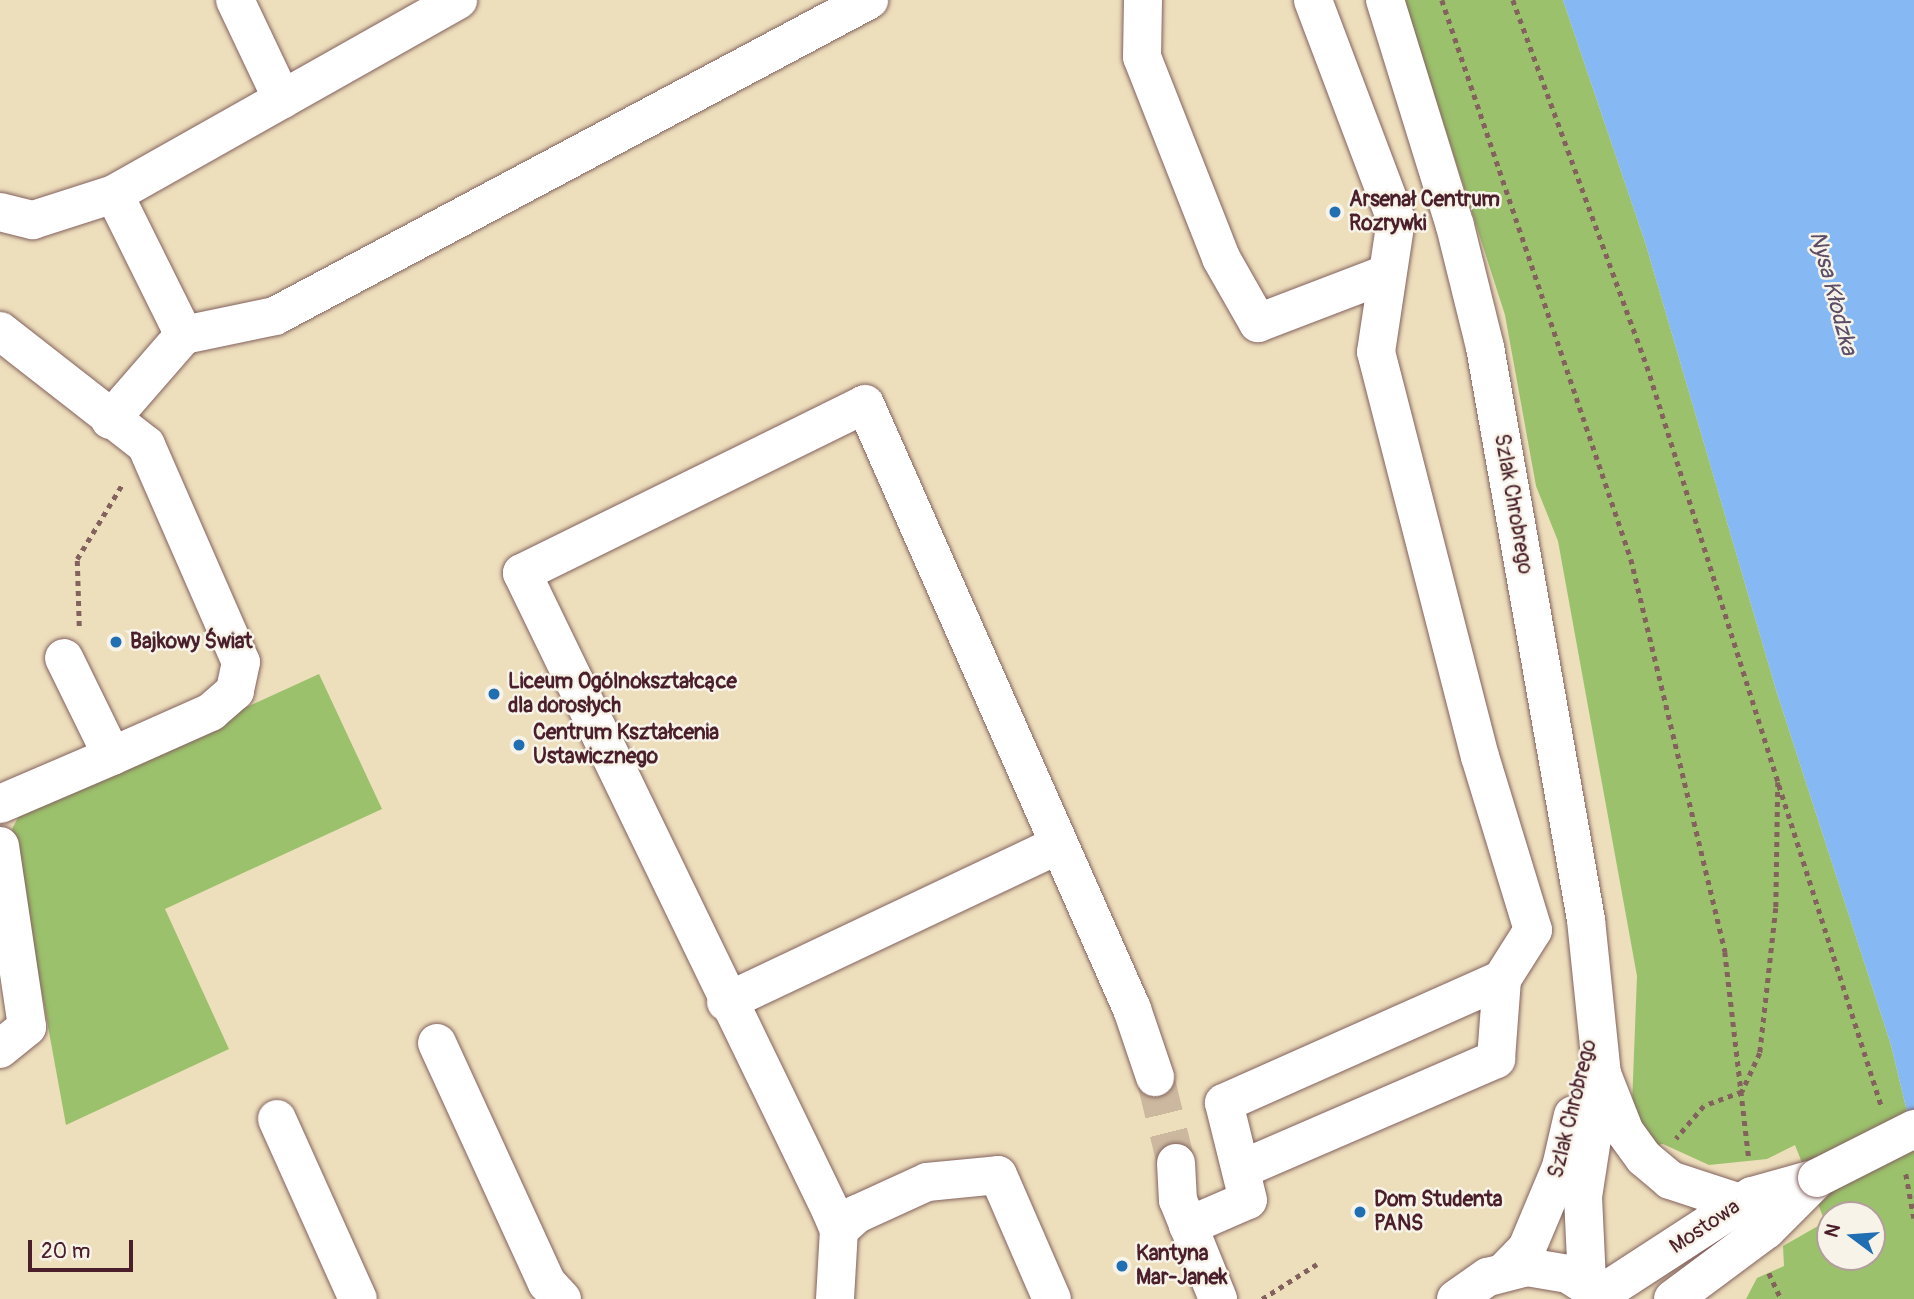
<!DOCTYPE html>
<meta charset="utf-8">
<style>
body{margin:0}
#map{position:relative;width:1914px;height:1299px;overflow:hidden;background:#eddebc;font-family:Pangolin,sans-serif}
div>[style]{position:absolute}
.green>*{inset:0;background:#9bc16c}
.water>*{inset:0;background:#86b9f3}
.minor-tunnel>*{height:38px;margin-top:-19px;transform-origin:0;background:repeating-linear-gradient(90deg,#ccb89f 0 38px,transparent 0 57px)}
.path>*{height:4.5px;margin-top:-2.25px;transform-origin:0;background:repeating-linear-gradient(90deg,#83625e 0 5px,transparent 0 10px)}
.roads{filter:drop-shadow(0 0 2px #83625e) drop-shadow(0 0 2px #83625e)}
.minor>*{height:38px;margin:-19px;padding:0 19px;transform-origin:19px;border-radius:19px;background:#fff}
.major>*{height:38px;margin:-19px;padding:0 19px;transform-origin:19px;border-radius:19px;background:#fff}
.bridges{filter:drop-shadow(0 0 2px #83625e) drop-shadow(0 0 2px #83625e)}
.minor-bridge>*{height:38px;margin:-19px;padding:0 19px;transform-origin:19px;border-radius:19px;background:#fff}
.dots>*{width:19px;height:19px;translate:-50% -50%;box-sizing:border-box;border:4px solid #f7f3e8;border-radius:50%}
span{translate:-50% -50%;white-space:nowrap;text-align:center;line-height:1.15;-webkit-text-stroke:5px #f7f3e8;paint-order:stroke}
.poi-label{font-size:21px;color:#4a1f2b;font-weight:700}
.left{translate:0 -50%;text-align:left}
.street-label{font-size:21px;color:#4a1f2b}
.water-label{font-size:23px;color:#5c4d67;font-style:italic}
.north{position:absolute;left:1816px;top:1201px;width:70px;height:70px;box-sizing:border-box;background:#f7f3e8;border:2px solid #b29e9c;border-radius:50%;rotate:286deg;font-size:19px;font-weight:700;line-height:28px;text-align:center;color:#4a1f2b}
.north::after{content:'';display:block;margin:auto;width:24px;height:32px;background:#1f6fb2;clip-path:polygon(50% 0,100% 100%,50% 72%,0 100%)}
.scale{position:absolute;left:28px;top:1240px;width:105px;height:32px;box-sizing:border-box;border:4px solid #4a1f2b;border-top:0;padding-left:9px;font-size:21px;line-height:24px;white-space:nowrap;color:#4a1f2b;-webkit-text-stroke:5px #f7f3e8;paint-order:stroke}
</style>
<div id="map">
<div class="green">
<i style="clip-path:polygon(evenodd,1404px 0,1563px 0,1646px 245px,1777px 693px,1891px 1045px,1914px 1141px,1914px 1299px,1746px 1299px,1757px 1278px,1784px 1266px,1783px 1246px,1825px 1222px,1795px 1145px,1767px 1159px,1709px 1165px,1663px 1144px,1654px 1146px,1632px 1105px,1637px 976px,1558px 541px,1536px 486px,1505px 315px,1404px 0,1830px 1215px,1872px 1215px,1872px 1257px,1830px 1257px,1830px 1215px)"></i>
<i style="clip-path:polygon(319px 674px,382px 809px,165px 909px,229px 1049px,66px 1125px,12px 829px,22px 810px)"></i>
</div>
<div class="water">
<i style="clip-path:polygon(1563px 0,1914px 0,1914px 1141px,1891px 1045px,1777px 693px,1646px 245px)"></i>
</div>
<div class="minor-tunnel">
<i style="left:1155px;top:1077px;width:89px;rotate:76.3deg"></i>
</div>
<div class="path">
<i style="left:1442px;top:0;width:590px;rotate:71.32deg"></i>
<i style="left:1631px;top:559px;width:404px;rotate:76.5deg"></i>
<i style="left:1725px;top:952px;width:209px;rotate:83.4deg"></i>
<i style="left:1513px;top:0;width:390px;rotate:69.9deg"></i>
<i style="left:1647px;top:366px;width:436px;rotate:72.5deg"></i>
<i style="left:1778px;top:782px;width:126px;rotate:90.9deg"></i>
<i style="left:1776px;top:908px;width:146px;rotate:96.3deg"></i>
<i style="left:1760px;top:1053px;width:43px;rotate:114.8deg"></i>
<i style="left:1742px;top:1092px;width:40px;rotate:159.8deg"></i>
<i style="left:1704px;top:1106px;width:43px;rotate:130.3deg"></i>
<i style="left:79px;top:626px;width:67px;rotate:-91.7deg"></i>
<i style="left:77px;top:559px;width:89px;rotate:-58.8deg"></i>
<i style="left:1779px;top:785px;width:338px;rotate:72.3deg"></i>
<i style="left:1906px;top:1174px;width:45px;rotate:79.7deg"></i>
<i style="left:1769px;top:1273px;width:29px;rotate:65deg"></i>
<i style="left:1262px;top:1299px;width:65px;rotate:-32.5deg"></i>
</div>
<div class="roads">
<div class="minor">
<i style="left:235px;top:0;width:110px;rotate:64.6deg"></i>
<i style="left:1143px;top:0;width:57px;rotate:91deg"></i>
<i style="left:1142px;top:57px;width:216px;rotate:68.5deg"></i>
<i style="left:1221px;top:258px;width:75px;rotate:60.4deg"></i>
<i style="left:1258px;top:323px;width:135px;rotate:-20.9deg"></i>
<i style="left:0;top:212px;width:34px;rotate:14deg"></i>
<i style="left:33px;top:220px;width:85px;rotate:-17.8deg"></i>
<i style="left:0;top:331px;width:185px;rotate:38deg"></i>
<i style="left:146px;top:445px;width:237px;rotate:66.4deg"></i>
<i style="left:241px;top:662px;width:30px;rotate:102deg"></i>
<i style="left:235px;top:691px;width:32px;rotate:139deg"></i>
<i style="left:211px;top:712px;width:108px;rotate:156deg"></i>
<i style="left:112px;top:756px;width:109px;rotate:-116.1deg"></i>
<i style="left:184px;top:335px;width:157px;rotate:-116.4deg"></i>
<i style="left:114px;top:194px;width:395px;rotate:-29.4deg"></i>
<i style="left:110px;top:420px;width:113px;rotate:-49deg"></i>
<i style="left:184px;top:335px;width:93px;rotate:-11.8deg"></i>
<i style="left:275px;top:316px;width:673px;rotate:-28.01deg"></i>
<i style="left:0;top:804px;width:122px;rotate:-23.2deg"></i>
<i style="left:0;top:846px;width:183px;rotate:81.5deg"></i>
<i style="left:27px;top:1027px;width:35px;rotate:141deg"></i>
<i style="left:726px;top:1002px;width:367px;rotate:-25.3deg"></i>
<i style="left:437px;top:1043px;width:264px;rotate:65.4deg"></i>
<i style="left:547px;top:1283px;width:22px;rotate:47deg"></i>
<i style="left:1602px;top:1074px;width:62px;rotate:68.4deg"></i>
<i style="left:1625px;top:1132px;width:32px;rotate:54deg"></i>
<i style="left:1644px;top:1158px;width:34px;rotate:40deg"></i>
<i style="left:1670px;top:1180px;width:74px;rotate:18.2deg"></i>
<i style="left:277px;top:1119px;width:197px;rotate:65.8deg"></i>
<i style="left:1176px;top:1163px;width:37px;rotate:87deg"></i>
<i style="left:1178px;top:1200px;width:107px;rotate:68deg"></i>
<i style="left:1242px;top:1169px;width:277px;rotate:-23.4deg"></i>
<i style="left:1496px;top:1059px;width:80px;rotate:-85.7deg"></i>
<i style="left:1188px;top:1226px;width:65px;rotate:-23.4deg"></i>
<i style="left:1248px;top:1200px;width:100px;rotate:-103.9deg"></i>
<i style="left:1224px;top:1103px;width:304px;rotate:-24deg"></i>
<i style="left:1502px;top:979px;width:58px;rotate:-57.7deg"></i>
<i style="left:1533px;top:930px;width:181px;rotate:-107deg"></i>
<i style="left:1480px;top:757px;width:418px;rotate:-104.4deg"></i>
<i style="left:1376px;top:352px;width:134px;rotate:-81.4deg"></i>
<i style="left:1396px;top:220px;width:235px;rotate:-110.7deg"></i>
<i style="left:839px;top:1230px;width:24px;rotate:-42deg"></i>
<i style="left:857px;top:1214px;width:77px;rotate:-24.6deg"></i>
<i style="left:927px;top:1182px;width:71px;rotate:-5.6deg"></i>
<i style="left:998px;top:1175px;width:135px;rotate:66.5deg"></i>
<i style="left:1601px;top:1294px;width:180px;rotate:-33deg"></i>
<i style="left:1752px;top:1196px;width:67px;rotate:-15.5deg"></i>
<i style="left:835px;top:1299px;width:69px;rotate:-86.7deg"></i>
<i style="left:839px;top:1230px;width:21px;rotate:-113deg"></i>
<i style="left:831px;top:1211px;width:709px;rotate:-115.84deg"></i>
<i style="left:522px;top:573px;width:382px;rotate:-26.2deg"></i>
<i style="left:865px;top:404px;width:661px;rotate:66.19deg"></i>
<i style="left:1132px;top:1009px;width:72px;rotate:71.3deg"></i>
<i style="left:1673px;top:1299px;width:116px;rotate:-36.6deg"></i>
<i style="left:1766px;top:1230px;width:71px;rotate:-45deg"></i>
</div>
<div class="major">
<i style="left:1385px;top:0;width:237px;rotate:72.8deg"></i>
<i style="left:1455px;top:226px;width:125px;rotate:76.1deg"></i>
<i style="left:1485px;top:347px;width:582px;rotate:80deg"></i>
<i style="left:1586px;top:920px;width:155px;rotate:84.1deg"></i>
<i style="left:1602px;top:1074px;width:124px;rotate:98.8deg"></i>
<i style="left:1583px;top:1197px;width:86px;rotate:87.3deg"></i>
<i style="left:1506px;top:1270px;width:30px;rotate:-46deg"></i>
<i style="left:1527px;top:1248px;width:88px;rotate:-67.2deg"></i>
<i style="left:1561px;top:1167px;width:53px;rotate:-77deg"></i>
<i style="left:1456px;top:1299px;width:39px;rotate:-35deg"></i>
<i style="left:1488px;top:1277px;width:40px;rotate:-14.4deg"></i>
<i style="left:1527px;top:1267px;width:42px;rotate:9.7deg"></i>
<i style="left:1568px;top:1274px;width:43px;rotate:32.6deg"></i>
</div>
</div>
<div class="bridges">
<div class="minor-bridge">
<i style="left:1817px;top:1178px;width:109px;rotate:-26.8deg"></i>
</div>
</div>
<div class="dots">
<i style="left:1335px;top:212px;background:#1f6fb2"></i>
<i style="left:116px;top:642px;background:#1f6fb2"></i>
<i style="left:494px;top:694px;background:#1f6fb2"></i>
<i style="left:519px;top:745px;background:#1f6fb2"></i>
<i style="left:1360px;top:1212px;background:#1f6fb2"></i>
<i style="left:1122px;top:1266px;background:#1f6fb2"></i>
</div>
<div class="poi-label">
<span class="left" style="left:1349px;top:212px">Arsenał Centrum<br>Rozrywki</span>
<span class="left" style="left:130px;top:642px">Bajkowy Świat</span>
<span class="left" style="left:508px;top:694px">Liceum Ogólnokształcące<br>dla dorosłych</span>
<span class="left" style="left:533px;top:745px">Centrum Kształcenia<br>Ustawicznego</span>
<span class="left" style="left:1374px;top:1212px">Dom Studenta<br>PANS</span>
<span class="left" style="left:1136px;top:1266px">Kantyna<br>Mar-Janek</span>
</div>
<div class="street-label">
<span style="left:1513px;top:504px;rotate:80deg">Szlak Chrobrego</span>
<span style="left:1573px;top:1109px;rotate:-76deg">Szlak Chrobrego</span>
<span style="left:1705px;top:1227px;rotate:-34deg">Mostowa</span>
</div>
<div class="water-label">
<span style="left:1833px;top:293px;rotate:75deg">Nysa Kłodzka</span>
</div>
<div class="north">N</div>
<div class="scale">20 m</div>
</div>
